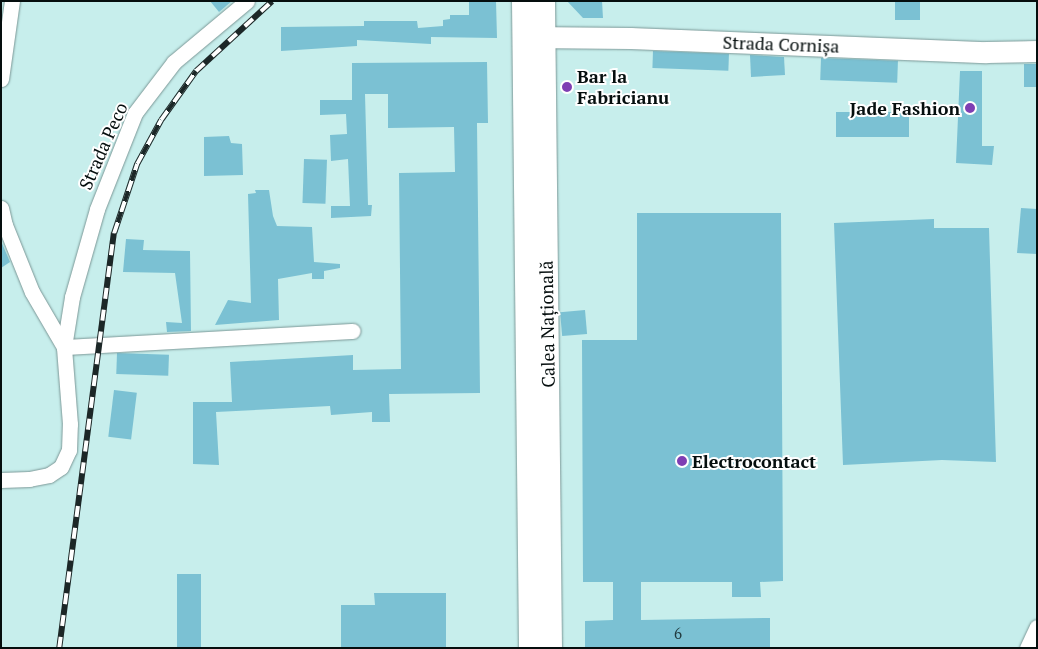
<!DOCTYPE html>
<meta charset="utf-8">
<style>
body{margin:0}
#map{position:relative;width:1038px;height:649px;overflow:hidden;background:#ddfbfa;font-family:"PT Serif",serif}
div>[style]{position:absolute}
.built>*{inset:0;background:#c7eeec;transform-origin:0 0}
.building>*{inset:0;background:#7bc1d3;transform-origin:0 0}
.roads{filter:drop-shadow(0 0 1px #7b9796) drop-shadow(0 0 1px #7b9796)}
.street>*{height:15px;margin:-7.5px;padding:0 7.5px;transform-origin:7.5px;border-radius:7.5px;background:#fff}
.secondary>*{height:21px;margin:-10.5px;padding:0 10.5px;transform-origin:10.5px;border-radius:10.5px;background:#fff}
.primary>*{height:24px;margin:-12px;padding:0 12px;transform-origin:12px;border-radius:12px;background:#fff}
.rail>*{height:5.5px;margin-top:-2.75px;transform-origin:0;background:repeating-linear-gradient(90deg,#fff 0 11px,#1c2727 0 22px);box-sizing:border-box;border-block:1px solid #1c2727}
.dots>*{width:14px;height:14px;translate:-50% -50%;box-sizing:border-box;border:2px solid #fff;border-radius:50%}
span{translate:-50% -50%;white-space:nowrap;text-align:center;line-height:1.15;-webkit-text-stroke:4px #fff;paint-order:stroke}
.number-label{font-size:15px;color:#223b3f}
.number-label span{-webkit-text-stroke-width:0}
.street-label{font-size:18px;color:#050e0e}
.poi-label{font-size:18px;color:#050e0e;font-weight:700}
.left{translate:0 -50%;text-align:left}
.right{translate:-100% -50%;text-align:right}
.frame{position:absolute;inset:0;border:2px solid #050e0e;pointer-events:none}
</style>
<div id="map">
<div class="built">
<i style="left:1px;top:1px;width:1036px;height:647px"></i>
</div>
<div class="building">
<i style="clip-path:polygon(210px 1px,232px 1px,219px 12px)"></i>
<i style="clip-path:polygon(469px 1px,496px 1px,497px 38px,431px 37px,431px 44px,357px 40px,357px 46px,281px 51px,281px 27px,364px 26px,364px 21px,417px 21px,418px 28px,443px 26px,443px 20px,450px 19px,450px 15px,469px 15px)"></i>
<i style="clip-path:polygon(567px 1px,602px 1px,603px 18px,583px 18px)"></i>
<i style="left:895px;top:1px;width:25px;height:19px"></i>
<i style="left:653px;top:51px;width:76px;height:17px;rotate:2deg"></i>
<i style="clip-path:polygon(750px 55px,784px 57px,785px 75px,751px 77px)"></i>
<i style="left:821px;top:58px;width:77px;height:22px;rotate:2deg"></i>
<i style="clip-path:polygon(487px 62px,488px 123px,477px 123px,480px 393px,389px 394px,390px 422px,372px 422px,372px 412px,331px 415px,330px 406px,216px 412px,219px 465px,193px 464px,193px 402px,232px 402px,230px 362px,353px 355px,353px 370px,401px 369px,399px 173px,455px 172px,454px 127px,388px 128px,388px 94px,365px 94px,368px 205px,372px 205px,371px 216px,331px 218px,331px 206px,350px 206px,348px 159px,331px 161px,330px 135px,347px 134px,346px 114px,320px 115px,320px 100px,352px 100px,352px 63px)"></i>
<i style="left:1024px;top:64px;width:13px;height:23px"></i>
<i style="clip-path:polygon(960px 71px,982px 71px,982px 146px,994px 146px,992px 165px,956px 163px)"></i>
<i style="left:909px;top:112px;width:25px;height:73px;rotate:90deg"></i>
<i style="clip-path:polygon(229px 136px,231px 143px,242px 144px,243px 175px,204px 176px,204px 137px)"></i>
<i style="left:304px;top:159px;width:23px;height:44px;rotate:2deg"></i>
<i style="clip-path:polygon(255px 190px,269px 190px,273px 216px,277px 226px,312px 227px,314px 262px,340px 264px,340px 268px,324px 271px,324px 279px,312px 279px,312px 273px,278px 279px,279px 320px,215px 325px,228px 300px,251px 303px,248px 194px,256px 193px)"></i>
<i style="clip-path:polygon(1021px 208px,1037px 209px,1037px 254px,1017px 253px)"></i>
<i style="clip-path:polygon(637px 213px,781px 213px,783px 581px,760px 582px,761px 597px,732px 597px,732px 582px,641px 582px,641px 620px,770px 618px,770px 648px,585px 648px,585px 621px,613px 620px,613px 582px,583px 582px,582px 340px,637px 340px)"></i>
<i style="clip-path:polygon(934px 219px,934px 228px,989px 228px,996px 462px,942px 460px,843px 465px,834px 223px)"></i>
<i style="clip-path:polygon(126px 239px,144px 240px,143px 250px,190px 251px,191px 331px,167px 332px,166px 322px,182px 323px,175px 273px,123px 272px)"></i>
<i style="clip-path:polygon(1px 241px,10px 262px,1px 268px)"></i>
<i style="left:585px;top:310px;width:24px;height:25px;rotate:85deg"></i>
<i style="left:117px;top:353px;width:52px;height:21px;rotate:2deg"></i>
<i style="left:114px;top:390px;width:23px;height:47px;rotate:7deg"></i>
<i style="left:177px;top:574px;width:24px;height:74px"></i>
<i style="clip-path:polygon(374px 593px,446px 593px,446px 648px,341px 648px,341px 605px,375px 605px)"></i>
</div>
<div class="roads">
<div class="street">
<i style="left:1px;top:79px;width:79px;rotate:-82deg"></i>
<i style="left:1px;top:208px;width:17px;rotate:77deg"></i>
<i style="left:5px;top:225px;width:72px;rotate:68.1deg"></i>
<i style="left:32px;top:292px;width:64px;rotate:59.8deg"></i>
<i style="left:64px;top:347px;width:289px;rotate:-3.2deg"></i>
<i style="left:1px;top:480px;width:28px;rotate:-2deg"></i>
<i style="left:29px;top:479px;width:20px;rotate:-11deg"></i>
<i style="left:49px;top:475px;width:14px;rotate:-34deg"></i>
<i style="left:61px;top:467px;width:19px;rotate:-65deg"></i>
<i style="left:69px;top:450px;width:26px;rotate:-88deg"></i>
<i style="left:70px;top:424px;width:77px;rotate:-94.5deg"></i>
<i style="left:64px;top:347px;width:51px;rotate:-80.9deg"></i>
<i style="left:72px;top:297px;width:91px;rotate:-74.1deg"></i>
<i style="left:97px;top:209px;width:103px;rotate:-68.4deg"></i>
<i style="left:135px;top:113px;width:64px;rotate:-52.6deg"></i>
<i style="left:174px;top:62px;width:95px;rotate:-39.9deg"></i>
<i style="left:1027px;top:648px;width:23px;rotate:-65deg"></i>
</div>
<div class="secondary">
<i style="left:527px;top:37px;width:103px;rotate:0.6deg"></i>
<i style="left:630px;top:38px;width:356px;rotate:2.3deg"></i>
<i style="left:986px;top:52px;width:51px;rotate:-1.1deg"></i>
</div>
<div class="primary">
<i style="left:524px;top:1px;width:647px;rotate:89.38deg"></i>
<i style="left:543px;top:1px;width:647px;rotate:89.38deg"></i>
</div>
</div>
<div class="rail">
<i style="left:59px;top:648px;width:419px;rotate:-82.5deg"></i>
<i style="left:114px;top:233px;width:73px;rotate:-71.6deg"></i>
<i style="left:137px;top:164px;width:50px;rotate:-61.4deg"></i>
<i style="left:161px;top:120px;width:60px;rotate:-54.5deg"></i>
<i style="left:196px;top:71px;width:103px;rotate:-42.6deg"></i>
</div>
<div class="dots">
<i style="left:567px;top:87px;background:#7e3eb3"></i>
<i style="left:970px;top:108px;background:#7e3eb3"></i>
<i style="left:682px;top:461px;background:#7e3eb3"></i>
</div>
<div class="number-label">
<span style="left:678px;top:634px">6</span>
</div>
<div class="street-label">
<span style="left:781px;top:44px;rotate:2deg">Strada Cornișa</span>
<span style="left:103px;top:146px;rotate:-66deg">Strada Peco</span>
<span style="left:547px;top:324px;rotate:-91deg">Calea Națională</span>
</div>
<div class="poi-label">
<span class="left" style="left:577px;top:87px">Bar la<br>Fabricianu</span>
<span class="right" style="left:960px;top:108px">Jade Fashion</span>
<span class="left" style="left:692px;top:461px">Electrocontact</span>
</div>
<div class="frame"></div>
</div>
